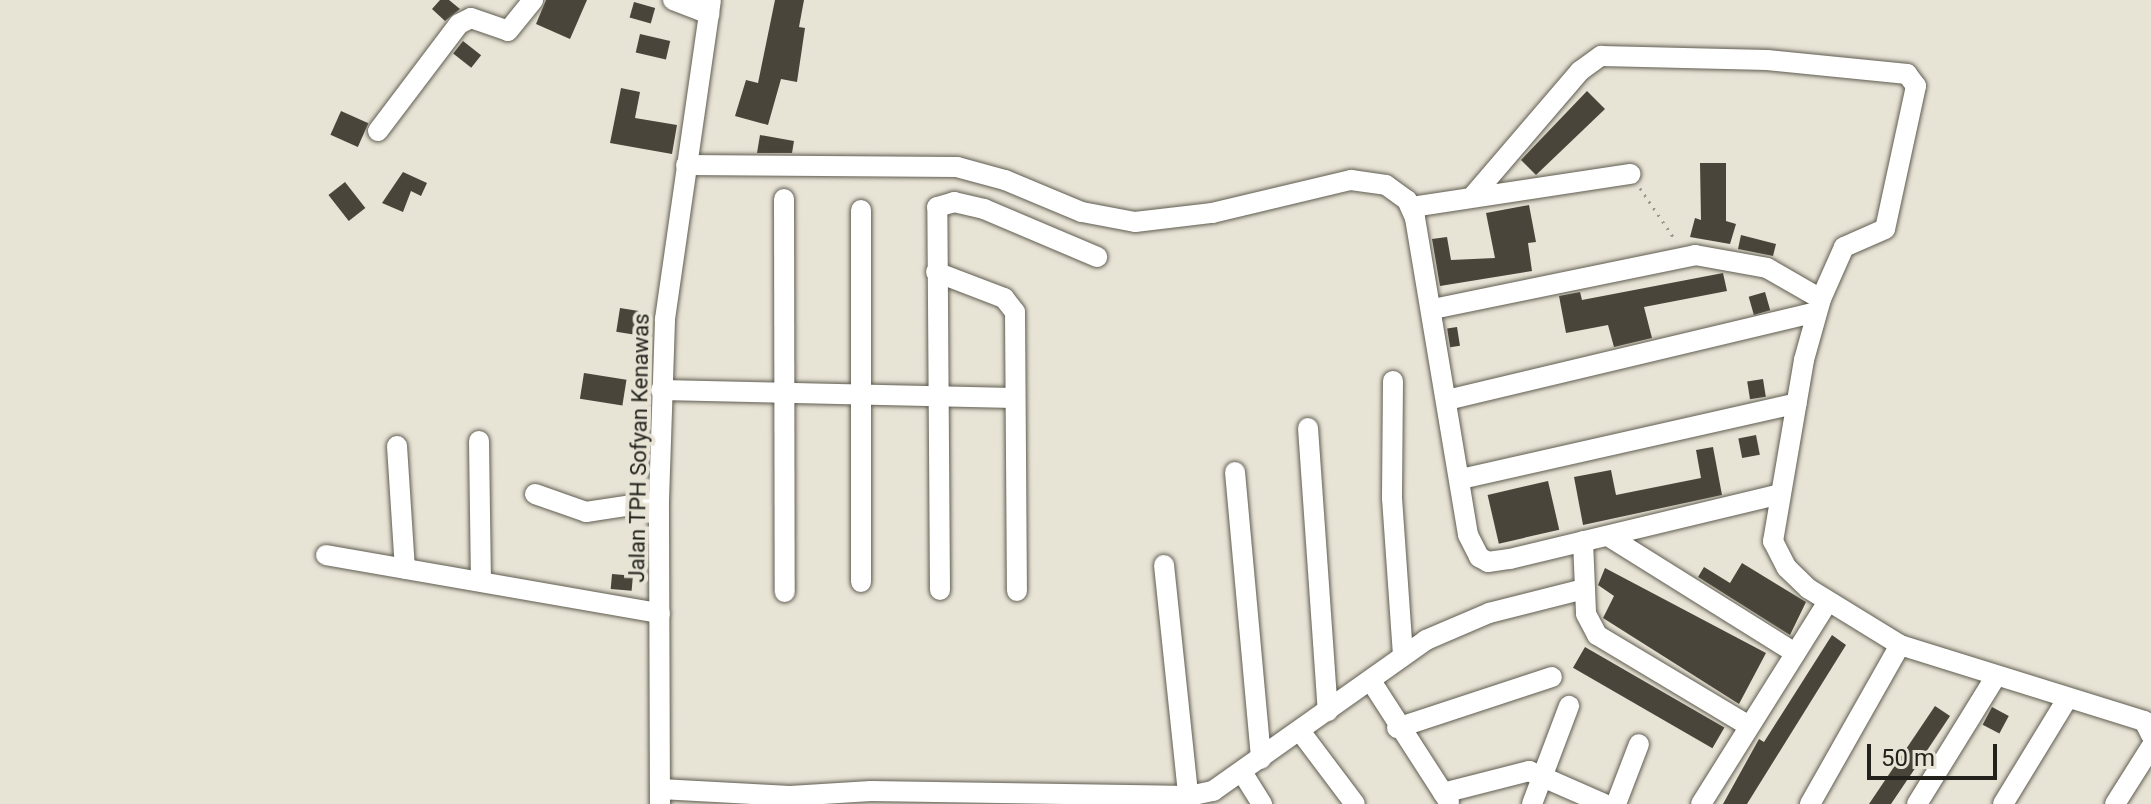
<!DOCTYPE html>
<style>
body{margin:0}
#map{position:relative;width:2151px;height:804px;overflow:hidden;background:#e7e3d5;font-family:Roboto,sans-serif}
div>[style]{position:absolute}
.building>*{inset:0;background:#49453a;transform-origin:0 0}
.path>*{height:3px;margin-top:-1.5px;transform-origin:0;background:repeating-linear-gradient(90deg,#9a978d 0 2px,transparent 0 8px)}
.roads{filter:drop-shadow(0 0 2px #605d51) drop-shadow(0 0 2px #605d51)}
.minor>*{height:20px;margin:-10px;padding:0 10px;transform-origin:10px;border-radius:10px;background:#fff}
span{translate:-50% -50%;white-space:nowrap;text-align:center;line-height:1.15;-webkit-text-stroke:8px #e7e3d5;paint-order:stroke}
.street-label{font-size:22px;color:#22211c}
.scale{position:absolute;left:1867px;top:744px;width:130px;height:36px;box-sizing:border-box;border:4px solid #22211c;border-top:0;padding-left:10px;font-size:24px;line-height:28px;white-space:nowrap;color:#22211c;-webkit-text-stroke:6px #e7e3d5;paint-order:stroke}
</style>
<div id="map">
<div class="building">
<i style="clip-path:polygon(440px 0,449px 0,460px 9px,445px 21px,432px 9px)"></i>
<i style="clip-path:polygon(546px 0,587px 0,570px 39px,536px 24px)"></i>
<i style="clip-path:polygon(775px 0,804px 0,799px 27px,805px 28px,797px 82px,781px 79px,768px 125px,735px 116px,746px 80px,758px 83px)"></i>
<i style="left:634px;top:2px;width:22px;height:16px;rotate:16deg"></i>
<i style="left:640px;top:34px;width:31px;height:19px;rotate:13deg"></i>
<i style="left:463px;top:41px;width:23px;height:16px;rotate:38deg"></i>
<i style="clip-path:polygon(621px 88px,640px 92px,635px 118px,677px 125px,672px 154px,610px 143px)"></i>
<i style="clip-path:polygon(1587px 91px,1605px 109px,1536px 175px,1521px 160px)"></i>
<i style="left:341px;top:111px;width:30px;height:26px;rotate:24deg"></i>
<i style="clip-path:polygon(760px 135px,794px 141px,792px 153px,757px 153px)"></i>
<i style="clip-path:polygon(1700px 163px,1726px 163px,1726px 221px,1736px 224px,1730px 244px,1690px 237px,1695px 218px,1701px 220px)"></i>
<i style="clip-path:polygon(403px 172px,427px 183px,421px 196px,411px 191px,403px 212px,382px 203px)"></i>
<i style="left:345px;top:182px;width:33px;height:21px;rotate:52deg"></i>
<i style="clip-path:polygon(1529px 205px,1536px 242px,1528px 243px,1532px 271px,1440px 286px,1432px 239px,1447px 237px,1451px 260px,1495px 258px,1486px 213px)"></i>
<i style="clip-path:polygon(1741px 235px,1776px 244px,1773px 256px,1738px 249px)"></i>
<i style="clip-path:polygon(1723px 273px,1727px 291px,1644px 307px,1652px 338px,1614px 347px,1608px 325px,1566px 333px,1559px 296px,1580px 292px,1582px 300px)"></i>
<i style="left:1765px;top:292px;width:19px;height:17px;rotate:74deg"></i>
<i style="left:620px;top:308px;width:19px;height:24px;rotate:9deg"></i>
<i style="left:1457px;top:327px;width:19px;height:10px;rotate:81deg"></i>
<i style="left:584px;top:373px;width:43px;height:26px;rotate:9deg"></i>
<i style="left:1763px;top:379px;width:18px;height:16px;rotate:81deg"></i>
<i style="left:1756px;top:435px;width:20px;height:18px;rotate:79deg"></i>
<i style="clip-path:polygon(1713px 447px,1722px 495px,1583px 525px,1574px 477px,1611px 470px,1616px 495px,1701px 478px,1696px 450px)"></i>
<i style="left:1548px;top:481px;width:50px;height:62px;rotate:77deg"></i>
<i style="clip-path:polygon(1742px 563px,1806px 602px,1790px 635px,1698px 577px,1704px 567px,1730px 583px)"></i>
<i style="clip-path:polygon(1605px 568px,1766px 653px,1739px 704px,1603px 618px,1614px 596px,1598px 585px)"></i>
<i style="left:612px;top:574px;width:21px;height:15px;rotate:5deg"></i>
<i style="clip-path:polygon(1832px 635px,1846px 645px,1747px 804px,1723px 804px,1759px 739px,1764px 742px)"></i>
<i style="left:1585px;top:647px;width:161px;height:24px;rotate:30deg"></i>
<i style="clip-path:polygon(1935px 706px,1950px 716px,1918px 764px,1891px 804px,1869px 804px)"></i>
<i style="left:1992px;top:707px;width:19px;height:20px;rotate:28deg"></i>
</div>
<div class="path">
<i style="left:1640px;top:188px;width:64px;rotate:55.8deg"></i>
</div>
<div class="roads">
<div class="minor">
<i style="left:673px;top:0;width:39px;rotate:21deg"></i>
<i style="left:378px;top:131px;width:134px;rotate:-52.9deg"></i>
<i style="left:459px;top:24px;width:13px;rotate:-27deg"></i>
<i style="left:471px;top:18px;width:39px;rotate:19deg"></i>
<i style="left:508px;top:31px;width:40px;rotate:-51deg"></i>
<i style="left:686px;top:165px;width:271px;rotate:0.4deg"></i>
<i style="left:957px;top:167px;width:50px;rotate:15.2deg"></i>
<i style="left:1005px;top:180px;width:83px;rotate:22.6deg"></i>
<i style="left:1082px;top:212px;width:54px;rotate:10.7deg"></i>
<i style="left:1135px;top:222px;width:78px;rotate:-6.7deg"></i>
<i style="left:1212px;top:213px;width:143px;rotate:-13.4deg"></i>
<i style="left:1351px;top:180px;width:35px;rotate:8deg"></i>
<i style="left:1386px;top:185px;width:26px;rotate:36deg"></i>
<i style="left:1407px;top:200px;width:20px;rotate:66deg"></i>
<i style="left:1415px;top:218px;width:321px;rotate:80.5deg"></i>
<i style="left:1468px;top:535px;width:25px;rotate:63deg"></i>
<i style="left:1479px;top:557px;width:10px;rotate:29deg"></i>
<i style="left:1488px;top:562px;width:22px;rotate:-8deg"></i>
<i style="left:1510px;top:559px;width:278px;rotate:-13.5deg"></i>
<i style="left:1472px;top:197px;width:166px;rotate:-49.4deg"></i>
<i style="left:1580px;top:71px;width:26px;rotate:-36deg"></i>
<i style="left:1601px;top:56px;width:166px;rotate:1.4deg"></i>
<i style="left:1767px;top:60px;width:141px;rotate:5.7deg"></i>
<i style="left:1907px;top:74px;width:15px;rotate:53deg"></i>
<i style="left:1916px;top:86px;width:146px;rotate:102.2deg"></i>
<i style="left:1885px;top:229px;width:45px;rotate:156.3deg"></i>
<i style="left:1844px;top:247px;width:57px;rotate:113.9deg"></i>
<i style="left:784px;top:199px;width:393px;rotate:89.9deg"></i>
<i style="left:1412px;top:207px;width:221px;rotate:-8.6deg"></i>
<i style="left:861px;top:210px;width:372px;rotate:90deg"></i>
<i style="left:936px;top:272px;width:73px;rotate:20.9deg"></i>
<i style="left:1004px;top:298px;width:18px;rotate:52deg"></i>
<i style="left:1015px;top:312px;width:279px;rotate:89.6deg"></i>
<i style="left:1433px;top:309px;width:268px;rotate:-11.6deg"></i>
<i style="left:1695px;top:255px;width:73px;rotate:10.2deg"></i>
<i style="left:1767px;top:268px;width:62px;rotate:29.9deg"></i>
<i style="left:1821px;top:299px;width:63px;rotate:105.6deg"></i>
<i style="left:1804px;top:360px;width:184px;rotate:99.7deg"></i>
<i style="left:1773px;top:541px;width:30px;rotate:63deg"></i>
<i style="left:1787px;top:568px;width:30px;rotate:44deg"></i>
<i style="left:1809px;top:589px;width:107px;rotate:31.6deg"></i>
<i style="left:1900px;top:645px;width:183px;rotate:119.5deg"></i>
<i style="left:1393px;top:381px;width:117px;rotate:90.5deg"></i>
<i style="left:1392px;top:498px;width:158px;rotate:86deg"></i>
<i style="left:661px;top:390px;width:354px;rotate:1.3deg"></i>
<i style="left:1447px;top:400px;width:379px;rotate:-13.4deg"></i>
<i style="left:1308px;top:428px;width:284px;rotate:86deg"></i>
<i style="left:479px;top:441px;width:140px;rotate:89.2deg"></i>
<i style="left:397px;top:446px;width:123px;rotate:86.3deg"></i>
<i style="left:1235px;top:472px;width:288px;rotate:84.8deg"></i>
<i style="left:1461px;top:479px;width:344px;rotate:-12.7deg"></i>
<i style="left:535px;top:494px;width:54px;rotate:19.4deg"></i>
<i style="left:586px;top:512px;width:74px;rotate:-8.6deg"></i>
<i style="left:1608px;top:536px;width:221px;rotate:32deg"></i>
<i style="left:1583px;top:541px;width:73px;rotate:87.6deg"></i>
<i style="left:1586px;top:614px;width:24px;rotate:62deg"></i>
<i style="left:1597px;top:635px;width:177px;rotate:30.9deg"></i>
<i style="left:326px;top:555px;width:339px;rotate:9.9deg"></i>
<i style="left:1164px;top:565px;width:240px;rotate:84deg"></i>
<i style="left:940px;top:590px;width:383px;rotate:-90.4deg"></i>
<i style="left:937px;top:207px;width:18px;rotate:-16deg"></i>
<i style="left:954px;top:202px;width:31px;rotate:13deg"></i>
<i style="left:984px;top:209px;width:123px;rotate:23deg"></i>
<i style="left:1900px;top:645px;width:256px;rotate:17.3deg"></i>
<i style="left:2144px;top:721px;width:16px;rotate:63deg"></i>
<i style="left:1371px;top:681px;width:144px;rotate:57.2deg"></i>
<i style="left:1397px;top:728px;width:163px;rotate:-18.2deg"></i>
<i style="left:1300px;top:731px;width:91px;rotate:53deg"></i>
<i style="left:1242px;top:772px;width:38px;rotate:58deg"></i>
<i style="left:660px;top:789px;width:130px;rotate:3.1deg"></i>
<i style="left:790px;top:796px;width:81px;rotate:-3.5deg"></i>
<i style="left:871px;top:791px;width:318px;rotate:0.9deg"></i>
<i style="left:1189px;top:796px;width:25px;rotate:-12deg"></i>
<i style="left:1213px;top:791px;width:261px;rotate:-35.3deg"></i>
<i style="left:1426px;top:640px;width:69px;rotate:-23.2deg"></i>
<i style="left:1489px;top:613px;width:98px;rotate:-14.2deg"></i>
<i style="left:1443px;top:793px;width:89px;rotate:-14.3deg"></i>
<i style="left:1529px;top:771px;width:82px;rotate:23.7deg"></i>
<i style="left:660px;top:804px;width:303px;rotate:-90.2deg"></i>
<i style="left:659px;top:501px;width:182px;rotate:-88.1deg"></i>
<i style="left:665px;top:319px;width:322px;rotate:-81.8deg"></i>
<i style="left:1532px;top:804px;width:105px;rotate:-69.3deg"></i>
<i style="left:1616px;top:804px;width:64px;rotate:-69deg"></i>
<i style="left:1701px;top:804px;width:237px;rotate:-57.9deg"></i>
<i style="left:1917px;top:804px;width:150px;rotate:-58.3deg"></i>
<i style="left:2003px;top:804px;width:123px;rotate:-58.6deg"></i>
<i style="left:2115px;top:804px;width:67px;rotate:-57.7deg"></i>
</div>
</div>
<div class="street-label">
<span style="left:639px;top:448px;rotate:-89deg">Jalan TPH Sofyan Kenawas</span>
</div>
<div class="scale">50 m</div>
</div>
